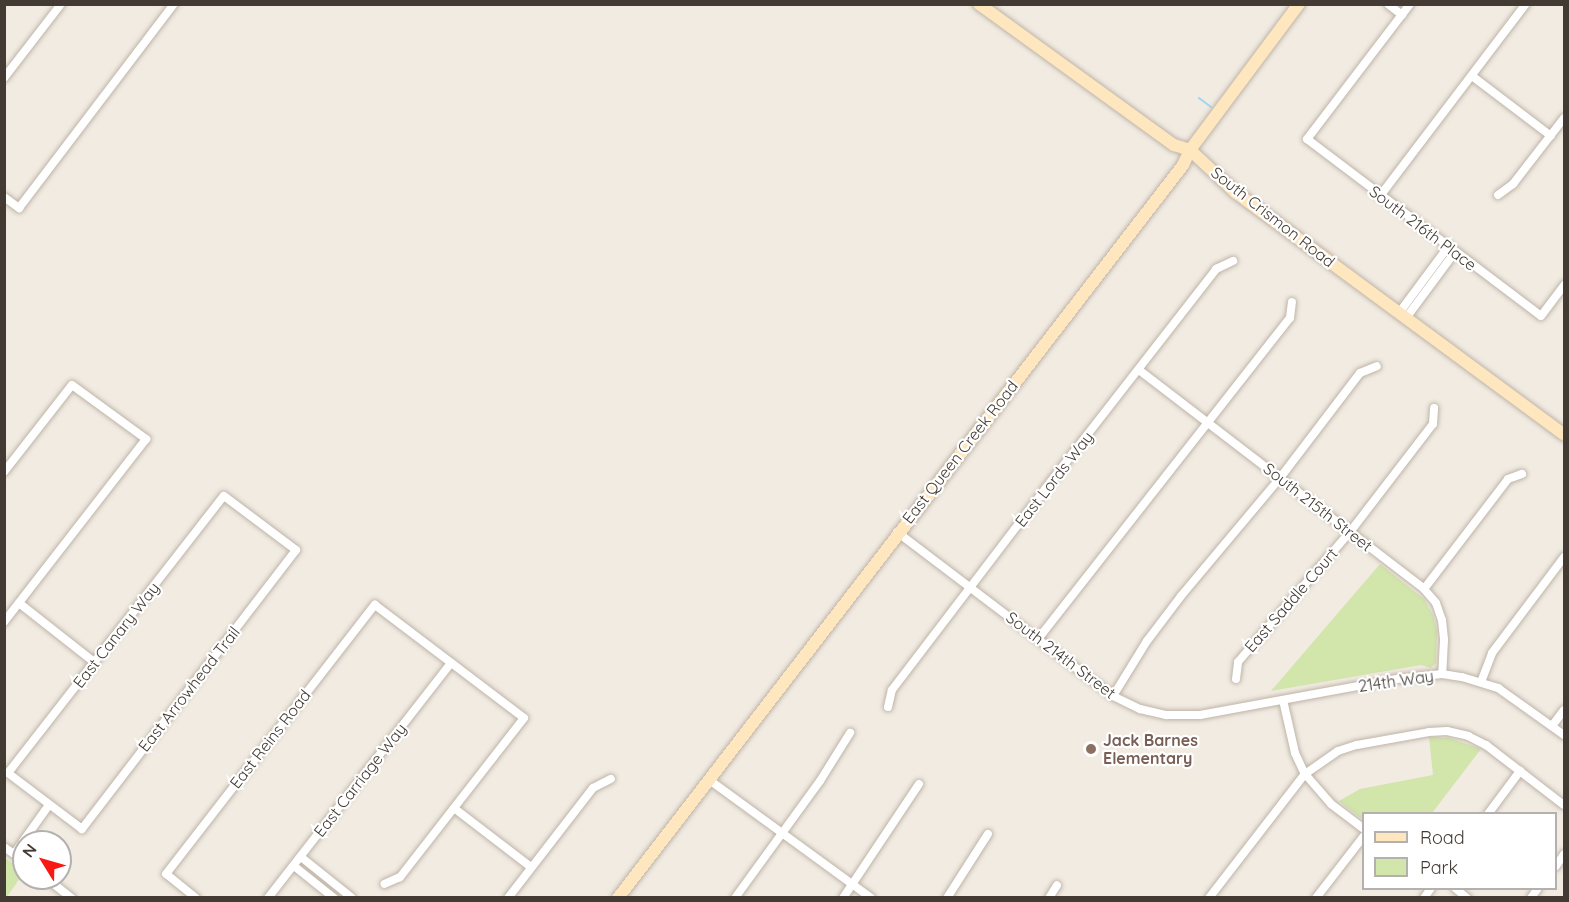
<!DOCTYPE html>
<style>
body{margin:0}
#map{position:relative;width:1569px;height:902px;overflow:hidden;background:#f1ebe2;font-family:Quicksand,sans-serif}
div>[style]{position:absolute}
.green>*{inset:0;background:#d2e5ab}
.stream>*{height:2px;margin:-1px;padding:0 1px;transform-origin:1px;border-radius:1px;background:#9ed8ee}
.roads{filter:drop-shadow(0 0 2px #bfb4a8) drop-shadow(0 0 2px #bfb4a8)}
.street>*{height:8px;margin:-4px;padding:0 4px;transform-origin:4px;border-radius:4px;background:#fff}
.secondary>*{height:12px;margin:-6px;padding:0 6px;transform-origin:6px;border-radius:6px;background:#fee7bf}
.dots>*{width:16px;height:16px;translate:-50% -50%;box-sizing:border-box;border:3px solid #fff;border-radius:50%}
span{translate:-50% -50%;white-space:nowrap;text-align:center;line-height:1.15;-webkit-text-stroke:4.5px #fff;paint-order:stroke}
.street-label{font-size:16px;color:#423a33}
.education-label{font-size:16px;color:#785e54;font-weight:700}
.left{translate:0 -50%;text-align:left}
.frame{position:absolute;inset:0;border:6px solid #423a33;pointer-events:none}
.legend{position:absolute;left:1362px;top:812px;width:195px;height:78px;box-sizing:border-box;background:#fff;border:2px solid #b3b0ad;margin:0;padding:8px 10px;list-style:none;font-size:18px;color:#423a33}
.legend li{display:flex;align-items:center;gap:12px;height:30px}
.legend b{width:30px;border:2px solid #b3b0ad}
.north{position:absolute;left:12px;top:830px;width:60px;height:60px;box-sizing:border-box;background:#fff;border:2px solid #b3b0ad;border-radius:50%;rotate:307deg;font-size:16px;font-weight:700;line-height:24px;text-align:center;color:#423a33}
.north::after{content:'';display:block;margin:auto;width:21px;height:27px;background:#f71913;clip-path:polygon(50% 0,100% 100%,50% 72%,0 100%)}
</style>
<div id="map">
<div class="green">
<i style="clip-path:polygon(1380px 564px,1424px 599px,1433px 615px,1437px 631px,1436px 663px,1431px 668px,1421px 665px,1271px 691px)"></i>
<i style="clip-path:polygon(1429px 737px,1450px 738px,1481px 749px,1432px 813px,1364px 814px,1363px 820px,1339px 801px,1360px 789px,1433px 775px)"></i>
<i style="clip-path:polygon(5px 858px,24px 872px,7px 897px,5px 897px)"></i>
</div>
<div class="stream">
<i style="left:1199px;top:98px;width:15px;rotate:37deg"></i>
</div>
<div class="roads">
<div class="street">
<i style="left:1388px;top:4px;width:18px;rotate:38deg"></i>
<i style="left:1410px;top:4px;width:170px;rotate:127.3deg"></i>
<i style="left:1307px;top:139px;width:293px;rotate:37.1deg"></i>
<i style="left:1541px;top:316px;width:39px;rotate:-53deg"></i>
<i style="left:1472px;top:76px;width:99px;rotate:37.2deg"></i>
<i style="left:4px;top:78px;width:93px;rotate:-52.4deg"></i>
<i style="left:1498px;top:195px;width:19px;rotate:-36deg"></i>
<i style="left:1513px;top:184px;width:83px;rotate:-52.3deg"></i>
<i style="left:1380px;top:196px;width:241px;rotate:-52.8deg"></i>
<i style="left:4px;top:197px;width:19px;rotate:36deg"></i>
<i style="left:19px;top:208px;width:256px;rotate:-52.8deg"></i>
<i style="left:1399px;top:313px;width:82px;rotate:-53.4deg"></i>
<i style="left:1406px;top:318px;width:82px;rotate:-53.4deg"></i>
<i style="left:1139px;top:370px;width:359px;rotate:37.5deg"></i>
<i style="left:1424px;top:589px;width:18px;rotate:49deg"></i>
<i style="left:1436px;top:603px;width:18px;rotate:71deg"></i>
<i style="left:1442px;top:620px;width:20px;rotate:84deg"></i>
<i style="left:1444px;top:640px;width:34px;rotate:93deg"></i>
<i style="left:4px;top:472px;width:110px;rotate:-52deg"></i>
<i style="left:72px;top:385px;width:92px;rotate:36.1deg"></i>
<i style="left:146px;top:439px;width:232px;rotate:127.8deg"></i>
<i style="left:224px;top:496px;width:90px;rotate:36.9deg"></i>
<i style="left:296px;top:550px;width:352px;rotate:127.5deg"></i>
<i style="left:82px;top:829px;width:93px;rotate:-142.9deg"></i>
<i style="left:8px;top:773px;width:351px;rotate:-52.1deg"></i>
<i style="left:897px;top:532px;width:271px;rotate:37.2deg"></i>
<i style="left:1113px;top:696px;width:30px;rotate:26deg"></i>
<i style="left:1140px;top:709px;width:27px;rotate:13deg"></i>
<i style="left:1166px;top:715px;width:34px"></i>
<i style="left:1200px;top:715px;width:200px;rotate:-10.4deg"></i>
<i style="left:1397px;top:679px;width:45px;rotate:-6.3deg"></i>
<i style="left:1442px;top:674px;width:20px;rotate:9deg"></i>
<i style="left:1462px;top:677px;width:38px;rotate:17deg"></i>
<i style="left:1498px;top:688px;width:81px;rotate:35.5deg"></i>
<i style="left:1424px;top:589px;width:138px;rotate:-52.6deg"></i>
<i style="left:1508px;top:479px;width:15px;rotate:-20deg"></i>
<i style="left:19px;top:603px;width:95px;rotate:38.2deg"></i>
<i style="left:1038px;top:639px;width:408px;rotate:-51.9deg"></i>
<i style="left:1290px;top:318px;width:16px;rotate:-83deg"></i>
<i style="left:1236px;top:679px;width:17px;rotate:-83deg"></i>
<i style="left:1238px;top:662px;width:172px;rotate:-49.3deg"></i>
<i style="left:1350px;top:532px;width:136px;rotate:-52.5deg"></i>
<i style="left:1433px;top:424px;width:16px;rotate:-86deg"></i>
<i style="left:1481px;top:682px;width:31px;rotate:-69deg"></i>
<i style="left:1492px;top:653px;width:120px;rotate:-53.1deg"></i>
<i style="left:1113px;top:696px;width:65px;rotate:-58.3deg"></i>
<i style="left:1147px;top:641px;width:56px;rotate:-52.9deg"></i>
<i style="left:1181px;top:596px;width:154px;rotate:-50deg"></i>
<i style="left:1280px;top:478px;width:132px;rotate:-52.7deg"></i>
<i style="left:1360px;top:373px;width:18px;rotate:-22deg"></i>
<i style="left:1283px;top:700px;width:54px;rotate:77.2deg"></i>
<i style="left:1295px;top:753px;width:23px;rotate:65deg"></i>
<i style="left:1305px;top:774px;width:40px;rotate:49deg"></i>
<i style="left:1331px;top:804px;width:41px;rotate:37.1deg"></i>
<i style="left:888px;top:707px;width:17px;rotate:-77deg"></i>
<i style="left:892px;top:690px;width:253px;rotate:-52.7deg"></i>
<i style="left:1045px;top:489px;width:279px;rotate:-52.1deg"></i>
<i style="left:1216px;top:269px;width:19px;rotate:-25deg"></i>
<i style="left:1552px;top:726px;width:20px;rotate:-53deg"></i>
<i style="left:708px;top:779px;width:202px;rotate:36.1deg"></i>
<i style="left:454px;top:808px;width:97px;rotate:37.5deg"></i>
<i style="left:1488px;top:814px;width:54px;rotate:-53.3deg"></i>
<i style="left:4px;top:847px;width:24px;rotate:35deg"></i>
<i style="left:14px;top:854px;width:60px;rotate:-54.5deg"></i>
<i style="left:301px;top:857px;width:65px;rotate:38.8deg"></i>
<i style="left:294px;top:866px;width:51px;rotate:38.7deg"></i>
<i style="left:1556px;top:866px;width:14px;rotate:-56deg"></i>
<i style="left:46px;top:878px;width:33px;rotate:38deg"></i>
<i style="left:1455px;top:888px;width:16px;rotate:40deg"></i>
<i style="left:196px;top:898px;width:38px;rotate:-141deg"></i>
<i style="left:166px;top:874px;width:341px;rotate:-52.2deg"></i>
<i style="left:375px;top:605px;width:187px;rotate:37.2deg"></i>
<i style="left:524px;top:718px;width:202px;rotate:127.9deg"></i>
<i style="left:400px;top:877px;width:17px;rotate:156deg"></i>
<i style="left:268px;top:898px;width:298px;rotate:-52.1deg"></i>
<i style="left:508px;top:898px;width:139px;rotate:-52.3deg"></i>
<i style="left:593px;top:788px;width:20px;rotate:-27deg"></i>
<i style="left:735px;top:898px;width:145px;rotate:-54deg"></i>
<i style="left:820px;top:781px;width:57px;rotate:-58deg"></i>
<i style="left:843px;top:898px;width:137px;rotate:-56.3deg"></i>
<i style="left:947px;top:898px;width:76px;rotate:-57.4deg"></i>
<i style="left:1049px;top:898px;width:15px;rotate:-58deg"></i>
<i style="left:1209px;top:898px;width:157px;rotate:-52.3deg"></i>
<i style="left:1305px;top:774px;width:40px;rotate:-34.9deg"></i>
<i style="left:1338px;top:751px;width:20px;rotate:-18deg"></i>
<i style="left:1357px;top:745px;width:73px;rotate:-10.2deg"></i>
<i style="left:1429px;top:732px;width:18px;rotate:-3deg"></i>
<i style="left:1447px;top:731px;width:22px;rotate:13deg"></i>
<i style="left:1468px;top:736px;width:20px;rotate:27deg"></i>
<i style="left:1486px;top:745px;width:98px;rotate:37.6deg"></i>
<i style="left:1316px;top:898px;width:78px;rotate:-52.3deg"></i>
<i style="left:1424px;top:898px;width:12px;rotate:-55deg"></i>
<i style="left:1531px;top:898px;width:12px;rotate:-55deg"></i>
</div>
<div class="secondary">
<i style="left:979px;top:4px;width:241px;rotate:35.9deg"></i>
<i style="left:1174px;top:145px;width:17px;rotate:17deg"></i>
<i style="left:1190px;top:150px;width:62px;rotate:43deg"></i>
<i style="left:1235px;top:192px;width:409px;rotate:36.4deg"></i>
<i style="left:618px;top:898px;width:925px;rotate:-52.37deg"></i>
<i style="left:1183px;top:165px;width:17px;rotate:-65deg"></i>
<i style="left:1190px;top:150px;width:182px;rotate:-53.3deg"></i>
</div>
</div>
<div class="dots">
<i style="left:1091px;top:749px;background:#8d6e63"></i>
</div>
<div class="street-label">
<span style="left:1273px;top:217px;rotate:38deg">South Crismon Road</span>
<span style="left:1423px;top:228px;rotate:37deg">South 216th Place</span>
<span style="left:960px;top:452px;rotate:-52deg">East Queen Creek Road</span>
<span style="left:1054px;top:479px;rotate:-52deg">East Lords Way</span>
<span style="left:1318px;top:507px;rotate:38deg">South 215th Street</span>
<span style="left:1291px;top:600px;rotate:-49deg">East Saddle Court</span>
<span style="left:116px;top:635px;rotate:-52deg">East Canary Way</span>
<span style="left:1061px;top:655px;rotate:37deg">South 214th Street</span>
<span style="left:1396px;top:681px;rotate:-8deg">214th Way</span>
<span style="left:189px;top:689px;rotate:-52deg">East Arrowhead Trail</span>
<span style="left:270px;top:739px;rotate:-52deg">East Reins Road</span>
<span style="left:360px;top:780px;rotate:-52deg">East Carriage Way</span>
</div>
<div class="education-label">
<span class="left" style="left:1103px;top:749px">Jack Barnes<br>Elementary</span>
</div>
<div class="frame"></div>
<ul class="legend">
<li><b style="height:8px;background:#fee7bf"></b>Road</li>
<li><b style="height:16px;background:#d2e5ab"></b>Park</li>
</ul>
<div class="north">N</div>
</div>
